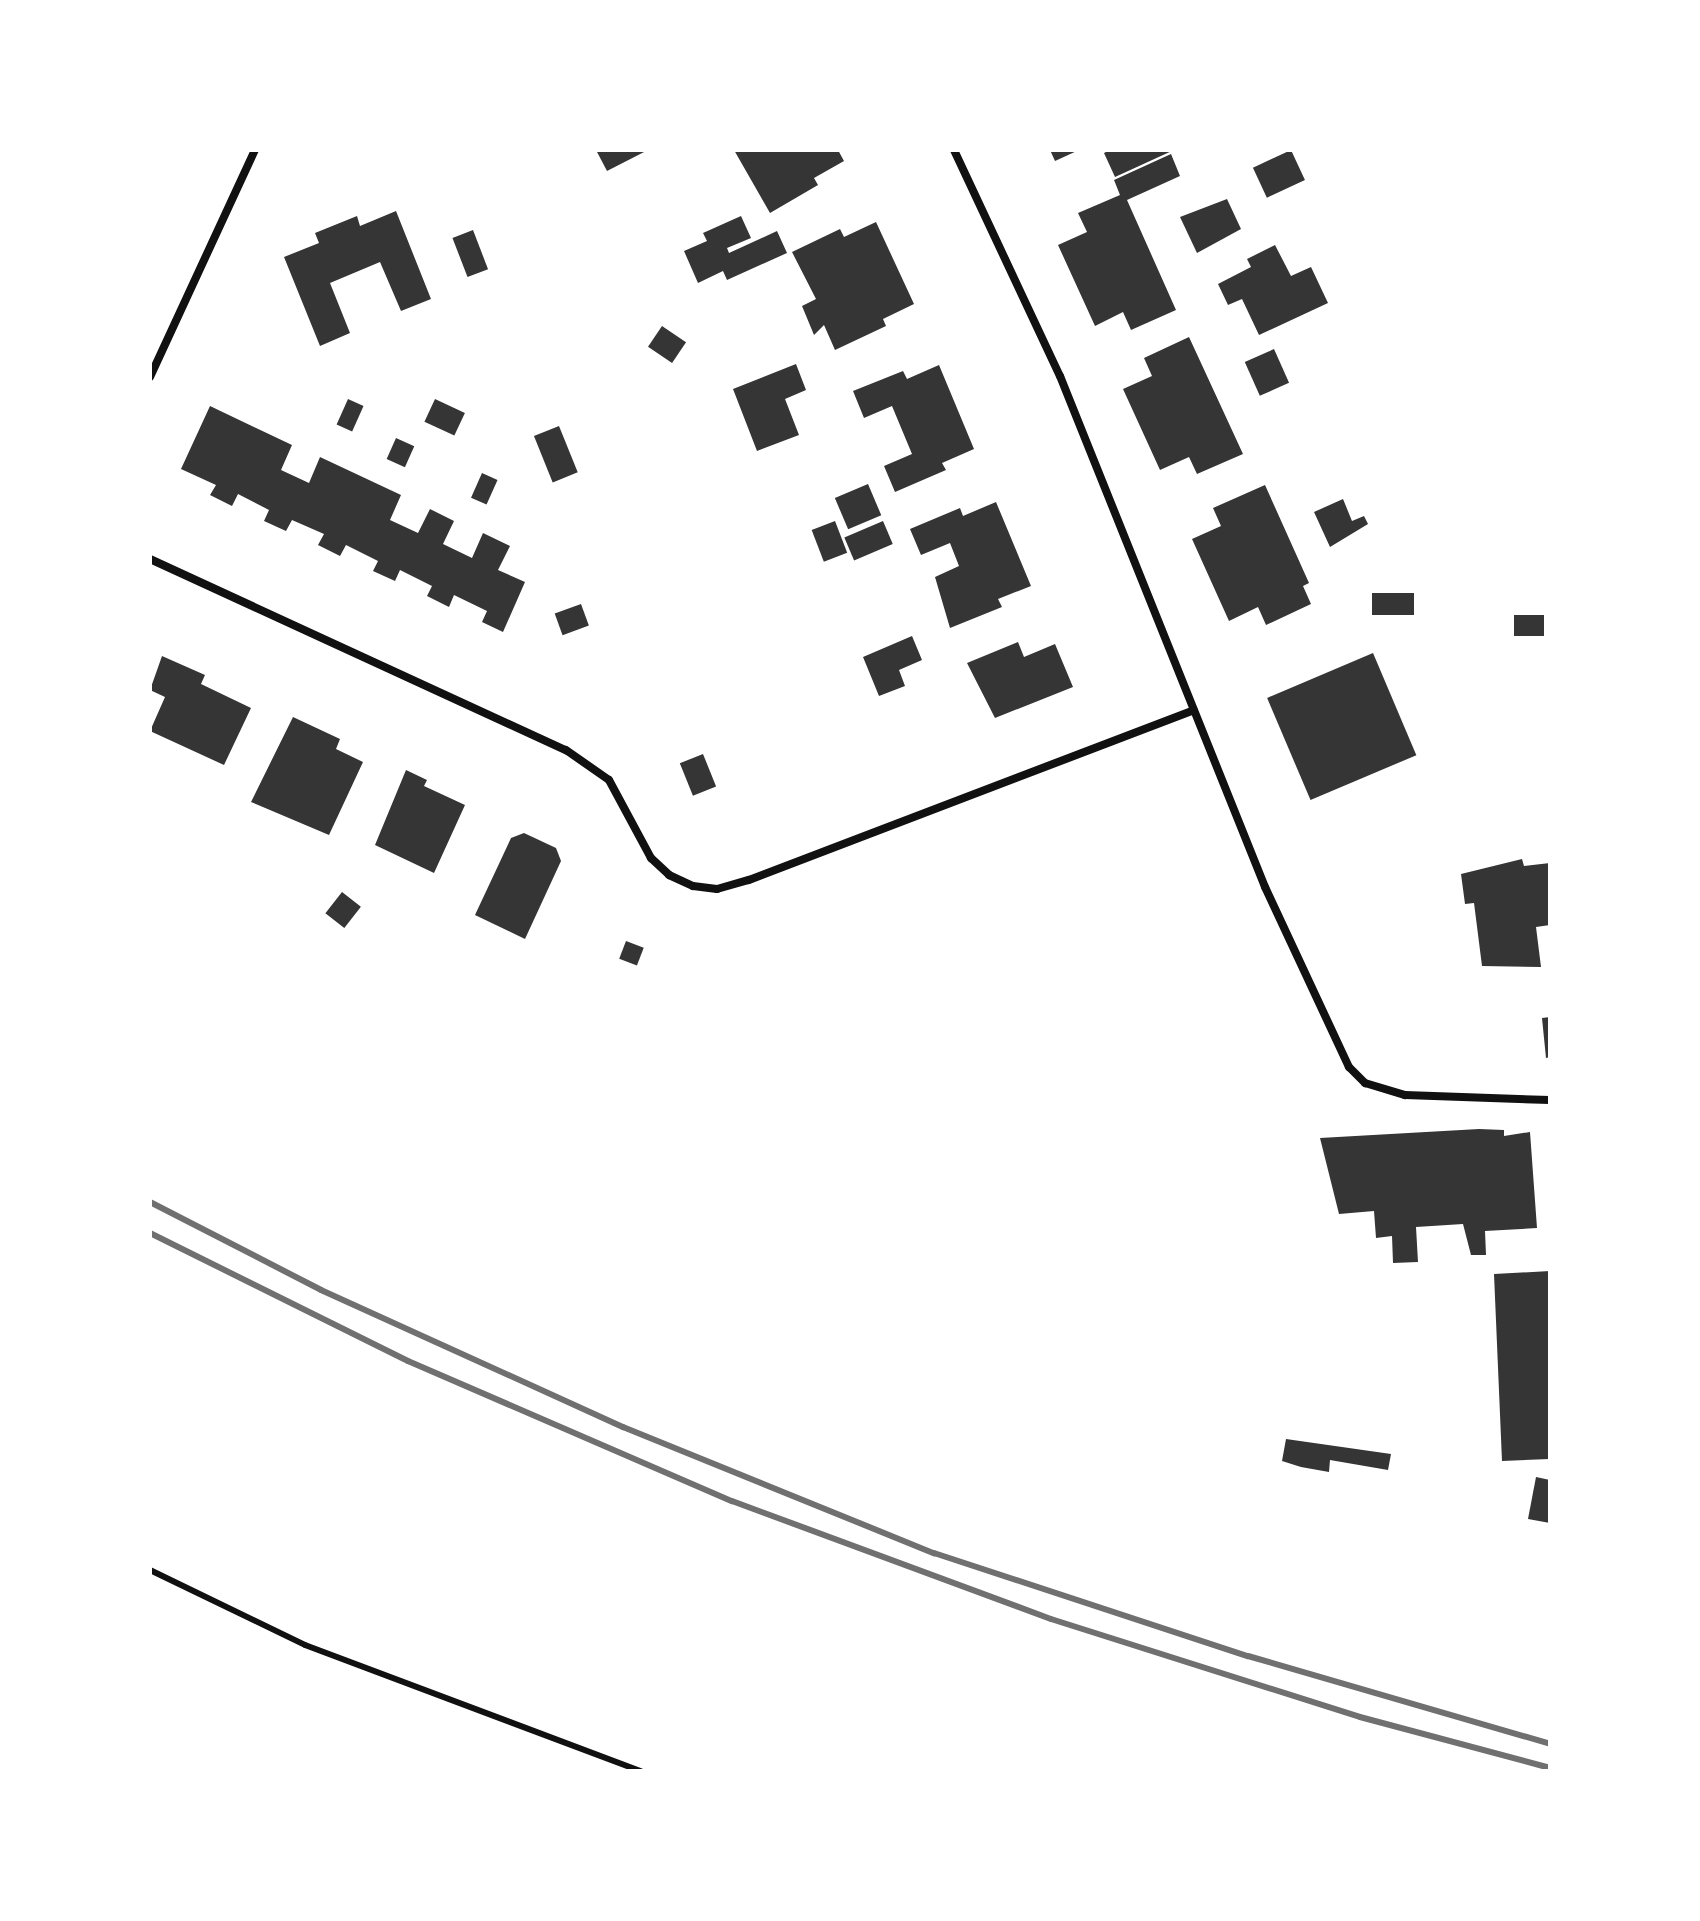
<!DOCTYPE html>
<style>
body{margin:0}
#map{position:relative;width:1700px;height:1921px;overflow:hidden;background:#fff;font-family:"Space Grotesk",sans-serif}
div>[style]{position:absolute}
.building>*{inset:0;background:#353535;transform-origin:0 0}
.service>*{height:6px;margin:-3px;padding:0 3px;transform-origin:3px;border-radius:3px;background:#111}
.minor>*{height:8px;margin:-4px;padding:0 4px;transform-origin:4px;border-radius:4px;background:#111}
.rail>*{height:6px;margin:-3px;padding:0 3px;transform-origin:3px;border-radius:3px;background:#707070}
span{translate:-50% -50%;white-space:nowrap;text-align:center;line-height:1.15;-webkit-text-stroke:7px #fff;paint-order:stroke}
.frame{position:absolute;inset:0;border:152px solid #fff;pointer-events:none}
</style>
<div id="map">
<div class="building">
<i style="clip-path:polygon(596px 150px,648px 150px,607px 171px)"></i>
<i style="clip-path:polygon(734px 150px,838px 150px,844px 161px,814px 178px,818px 185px,770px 213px)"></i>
<i style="clip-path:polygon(1050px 150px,1079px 150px,1055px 161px)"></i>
<i style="clip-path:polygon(1110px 150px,1174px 150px,1115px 177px,1104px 153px)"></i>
<i style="left:1291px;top:150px;width:33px;height:42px;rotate:65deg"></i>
<i style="clip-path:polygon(1171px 154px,1180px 176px,1127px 200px,1176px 310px,1131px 330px,1123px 312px,1095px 326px,1058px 245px,1087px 232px,1078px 213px,1120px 195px,1114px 180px)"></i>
<i style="clip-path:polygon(1227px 199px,1241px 229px,1197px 253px,1180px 217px)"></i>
<i style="clip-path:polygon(396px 211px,431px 299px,401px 311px,380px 262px,330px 283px,350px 333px,320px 346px,284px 257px,319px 243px,315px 233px,357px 216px,360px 226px)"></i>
<i style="clip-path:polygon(741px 216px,751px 238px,727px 248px,729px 253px,777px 231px,787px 253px,727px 280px,723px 271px,698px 283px,684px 251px,707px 241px,703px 233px)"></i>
<i style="clip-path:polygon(876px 222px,914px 304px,883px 319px,886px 326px,835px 350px,824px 325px,814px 335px,802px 306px,816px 299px,792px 252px,840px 229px,844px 237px)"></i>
<i style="left:473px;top:230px;width:42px;height:22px;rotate:69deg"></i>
<i style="clip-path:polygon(1275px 245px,1291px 276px,1311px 267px,1328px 303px,1259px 335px,1242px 299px,1228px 305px,1218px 284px,1251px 267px,1247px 259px)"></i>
<i style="left:662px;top:326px;width:29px;height:25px;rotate:34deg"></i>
<i style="clip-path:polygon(1189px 337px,1243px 454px,1197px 474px,1189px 457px,1160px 470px,1123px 389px,1152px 376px,1144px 358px)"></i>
<i style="left:1274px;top:349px;width:37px;height:32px;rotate:66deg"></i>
<i style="clip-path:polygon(796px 364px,806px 390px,785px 399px,799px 435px,757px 451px,733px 389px)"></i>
<i style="clip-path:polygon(939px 365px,974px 449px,942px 463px,946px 470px,895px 492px,884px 466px,912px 454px,892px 406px,864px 418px,853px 391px,903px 371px,907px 379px)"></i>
<i style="left:348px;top:399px;width:17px;height:28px;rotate:24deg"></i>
<i style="left:435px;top:399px;width:33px;height:25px;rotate:25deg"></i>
<i style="clip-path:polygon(210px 406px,292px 445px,281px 470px,309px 483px,320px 457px,401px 495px,390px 520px,418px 533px,430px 509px,454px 521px,443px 544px,472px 558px,483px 533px,510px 546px,498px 570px,525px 582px,503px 632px,482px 622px,487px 611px,454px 595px,449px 607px,427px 596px,432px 586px,400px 570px,395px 581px,373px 571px,378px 561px,346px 545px,340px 556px,318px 545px,324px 534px,292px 520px,286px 531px,264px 521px,269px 510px,238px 494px,232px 506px,210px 495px,216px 485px,181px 469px)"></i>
<i style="left:559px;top:426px;width:50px;height:27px;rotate:68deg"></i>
<i style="left:396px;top:438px;width:20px;height:23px;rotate:24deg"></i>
<i style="left:482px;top:473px;width:17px;height:27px;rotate:24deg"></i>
<i style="left:868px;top:484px;width:34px;height:36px;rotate:67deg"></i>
<i style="clip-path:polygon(1265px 485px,1309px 583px,1303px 586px,1311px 604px,1266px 625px,1258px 607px,1229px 621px,1192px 539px,1221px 526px,1213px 508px)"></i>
<i style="clip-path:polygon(1343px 499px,1352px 521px,1364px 516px,1368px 524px,1330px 547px,1314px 512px)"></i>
<i style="clip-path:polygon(996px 502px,1031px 586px,998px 599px,1002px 607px,950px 628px,935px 577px,959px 566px,950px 543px,921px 555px,910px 529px,960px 508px,963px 516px)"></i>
<i style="left:835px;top:521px;width:34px;height:25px;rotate:69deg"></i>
<i style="left:883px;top:521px;width:25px;height:42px;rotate:67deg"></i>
<i style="left:1372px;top:593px;width:42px;height:22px"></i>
<i style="left:581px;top:604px;width:23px;height:28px;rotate:70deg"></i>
<i style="left:1514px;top:615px;width:30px;height:21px"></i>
<i style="clip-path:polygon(912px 636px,922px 660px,899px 670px,905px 686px,879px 696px,863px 657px)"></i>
<i style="clip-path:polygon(1018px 642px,1024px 657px,1055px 644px,1073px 687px,995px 718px,967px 663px)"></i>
<i style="left:1373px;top:653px;width:111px;height:115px;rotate:67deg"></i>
<i style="clip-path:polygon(162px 656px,205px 675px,201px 684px,251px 708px,224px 765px,150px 731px,165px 697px,150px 690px)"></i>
<i style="clip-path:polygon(293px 717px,340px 739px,336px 749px,363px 762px,329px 835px,251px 802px)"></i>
<i style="left:703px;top:754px;width:35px;height:25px;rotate:68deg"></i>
<i style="clip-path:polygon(406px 770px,427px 780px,424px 786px,465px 805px,434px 873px,375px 845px)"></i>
<i style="clip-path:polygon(524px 833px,556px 848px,561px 861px,525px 939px,475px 915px,511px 838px)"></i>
<i style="clip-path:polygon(1522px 859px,1524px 866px,1550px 863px,1550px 925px,1536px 927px,1541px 967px,1482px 966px,1474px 903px,1465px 904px,1461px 874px)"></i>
<i style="left:342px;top:892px;width:24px;height:27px;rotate:38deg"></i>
<i style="left:626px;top:941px;width:19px;height:19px;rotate:21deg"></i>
<i style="clip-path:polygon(1550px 1017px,1550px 1057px,1546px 1058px,1542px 1018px)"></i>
<i style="clip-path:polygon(1479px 1129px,1504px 1130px,1504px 1136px,1530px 1132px,1537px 1228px,1485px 1231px,1486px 1255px,1471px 1255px,1463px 1224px,1416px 1227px,1418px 1262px,1393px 1263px,1392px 1236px,1376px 1238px,1374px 1211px,1339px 1214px,1320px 1138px)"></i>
<i style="clip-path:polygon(1550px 1271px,1550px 1459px,1502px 1461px,1494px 1274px)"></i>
<i style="clip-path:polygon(1286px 1439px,1391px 1454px,1388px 1470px,1330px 1460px,1329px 1472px,1301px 1467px,1282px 1461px)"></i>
<i style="clip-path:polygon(1536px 1477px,1550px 1480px,1550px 1523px,1528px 1519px)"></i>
</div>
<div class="service">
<i style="left:150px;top:1570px;width:172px;rotate:25.8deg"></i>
<i style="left:305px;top:1645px;width:359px;rotate:20.6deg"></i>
</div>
<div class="minor">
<i style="left:954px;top:150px;width:250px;rotate:64.9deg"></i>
<i style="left:1060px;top:376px;width:551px;rotate:68.14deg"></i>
<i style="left:1265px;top:887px;width:199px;rotate:65deg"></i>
<i style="left:1349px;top:1067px;width:23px;rotate:45deg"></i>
<i style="left:1365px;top:1083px;width:42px;rotate:16.7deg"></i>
<i style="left:1405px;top:1095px;width:145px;rotate:2deg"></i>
<i style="left:150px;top:377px;width:250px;rotate:-65.2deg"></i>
<i style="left:150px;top:559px;width:458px;rotate:24.7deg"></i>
<i style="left:566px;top:750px;width:52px;rotate:34.9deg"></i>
<i style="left:609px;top:780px;width:89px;rotate:61.7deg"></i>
<i style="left:651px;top:858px;width:25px;rotate:43deg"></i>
<i style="left:669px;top:875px;width:26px;rotate:25deg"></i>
<i style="left:693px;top:886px;width:24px;rotate:7deg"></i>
<i style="left:717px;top:889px;width:33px;rotate:-16deg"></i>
<i style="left:749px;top:880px;width:476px;rotate:-20.9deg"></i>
</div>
<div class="rail">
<i style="left:150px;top:1202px;width:192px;rotate:27.2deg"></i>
<i style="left:321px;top:1290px;width:332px;rotate:24.4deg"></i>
<i style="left:623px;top:1427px;width:336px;rotate:22.1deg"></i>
<i style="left:934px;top:1553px;width:330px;rotate:18.2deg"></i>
<i style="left:1248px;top:1656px;width:315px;rotate:16.2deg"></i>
<i style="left:150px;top:1233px;width:288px;rotate:26.4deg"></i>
<i style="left:408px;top:1361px;width:353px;rotate:23.4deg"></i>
<i style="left:732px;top:1501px;width:340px;rotate:20.3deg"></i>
<i style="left:1051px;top:1619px;width:324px;rotate:17.6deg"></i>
<i style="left:1360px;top:1717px;width:197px;rotate:15deg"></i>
</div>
<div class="frame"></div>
</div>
